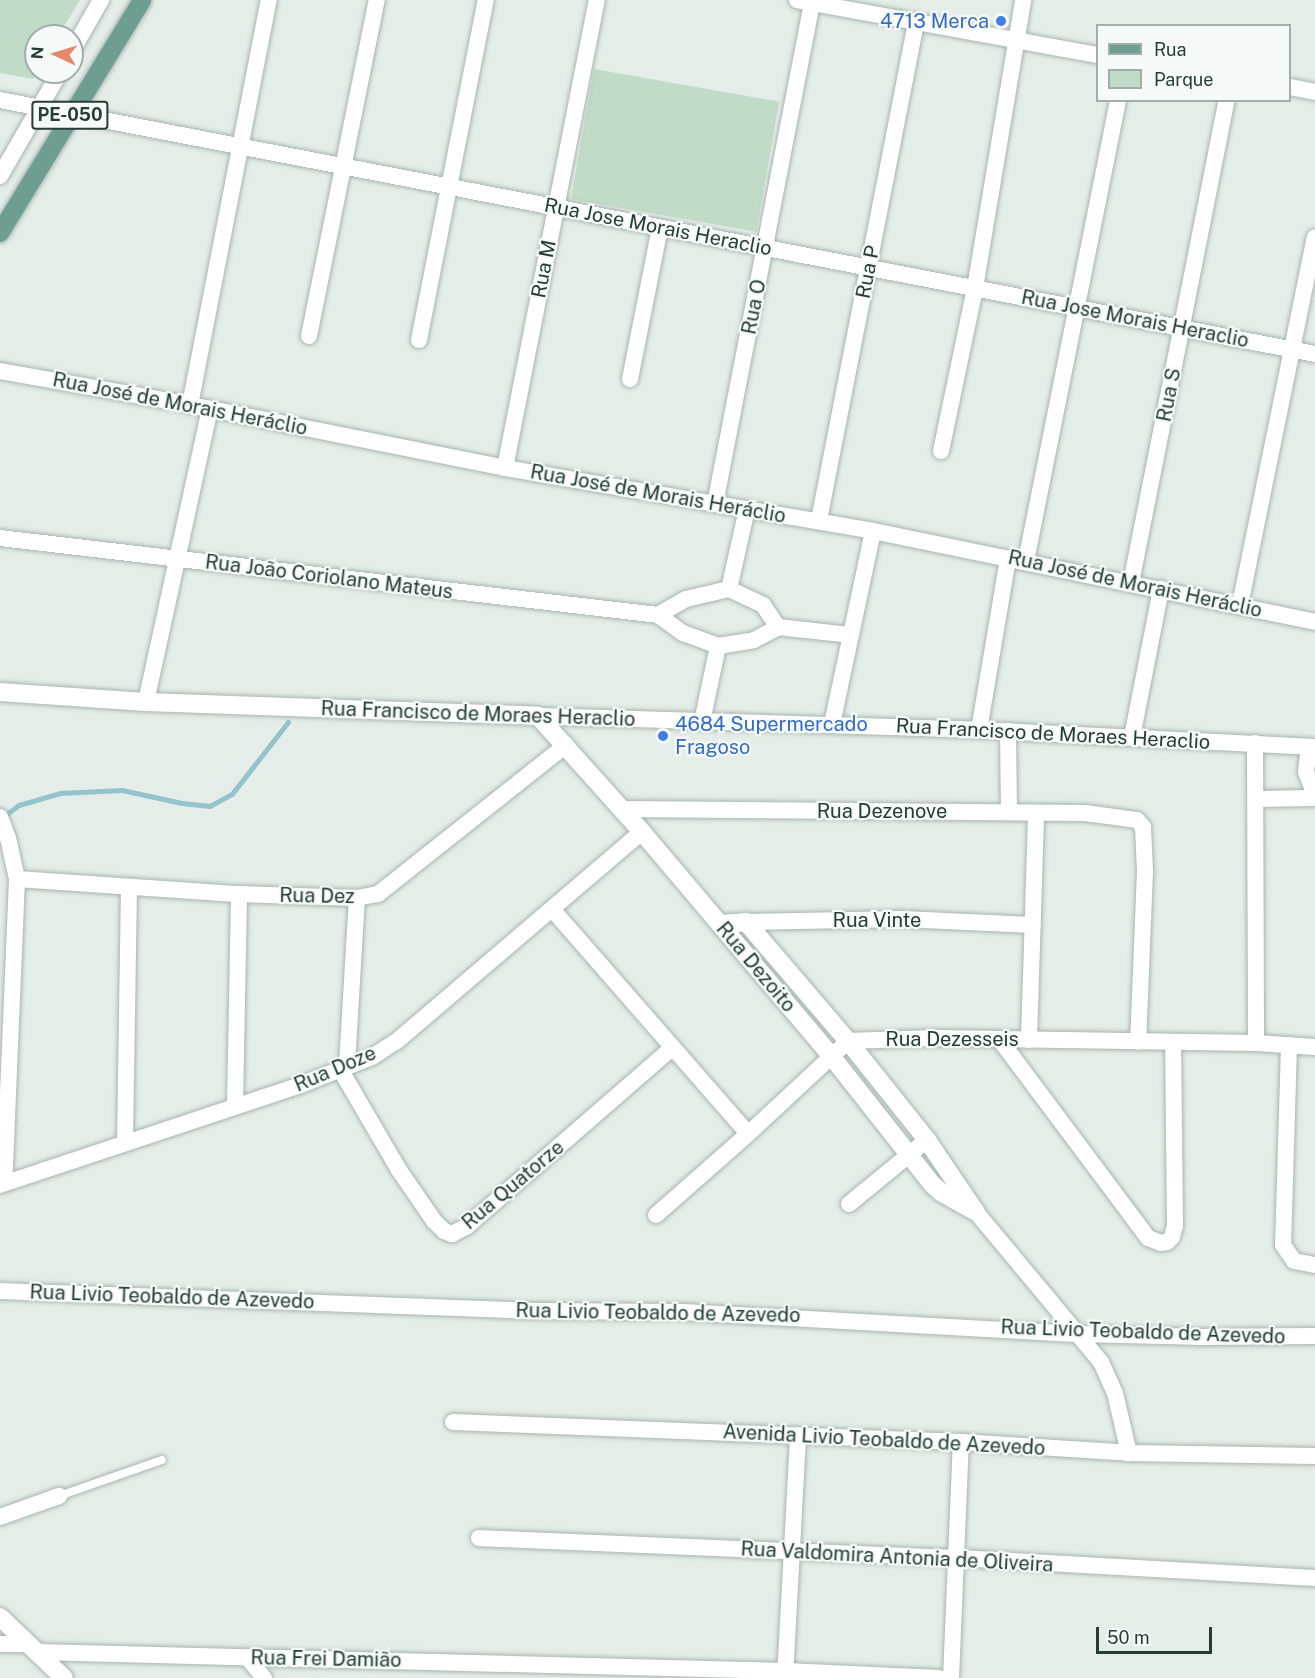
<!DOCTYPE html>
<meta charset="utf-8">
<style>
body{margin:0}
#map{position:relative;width:1315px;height:1678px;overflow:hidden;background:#e5ede9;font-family:"Public Sans",sans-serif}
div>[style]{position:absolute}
.green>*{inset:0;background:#c0dbc7;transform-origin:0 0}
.stream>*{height:4.5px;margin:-2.25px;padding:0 2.25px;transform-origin:2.25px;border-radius:2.25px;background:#93c3cc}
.roads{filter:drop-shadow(0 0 2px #a8b5b0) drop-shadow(0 0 2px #a8b5b0)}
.lane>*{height:8px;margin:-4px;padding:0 4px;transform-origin:4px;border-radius:4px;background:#fff}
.street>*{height:16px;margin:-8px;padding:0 8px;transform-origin:8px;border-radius:8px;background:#fff}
.secondary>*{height:18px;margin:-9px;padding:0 9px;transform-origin:9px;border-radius:9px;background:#fff}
.primary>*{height:18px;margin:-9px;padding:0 9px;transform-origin:9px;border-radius:9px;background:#6e9e91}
.dots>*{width:16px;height:16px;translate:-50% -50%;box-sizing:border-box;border:3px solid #f5f9f7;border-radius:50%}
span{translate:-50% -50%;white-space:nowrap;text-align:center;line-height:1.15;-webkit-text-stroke:4.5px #f5f9f7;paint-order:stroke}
.shield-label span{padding:2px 4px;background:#f5f9f7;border:2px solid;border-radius:4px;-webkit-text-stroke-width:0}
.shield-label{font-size:18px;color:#263d36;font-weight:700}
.shop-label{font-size:20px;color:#366cbe}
.right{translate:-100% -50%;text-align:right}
.left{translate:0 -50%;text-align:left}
.street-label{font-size:20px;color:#263d36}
.legend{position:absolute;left:1096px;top:24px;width:195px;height:78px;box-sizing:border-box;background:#f5f9f7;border:2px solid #a2aeaa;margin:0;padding:8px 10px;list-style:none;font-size:18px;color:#263d36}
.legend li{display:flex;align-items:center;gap:12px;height:30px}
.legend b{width:30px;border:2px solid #a2aeaa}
.north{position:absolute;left:24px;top:24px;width:60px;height:60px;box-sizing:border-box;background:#f5f9f7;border:2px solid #a2aeaa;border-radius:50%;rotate:274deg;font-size:16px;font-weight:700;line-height:24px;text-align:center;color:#263d36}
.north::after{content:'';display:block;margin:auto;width:21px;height:27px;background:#e4886b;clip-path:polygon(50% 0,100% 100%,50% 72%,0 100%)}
.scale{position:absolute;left:1096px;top:1627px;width:116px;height:27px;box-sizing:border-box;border:3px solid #263d36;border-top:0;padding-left:8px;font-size:18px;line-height:21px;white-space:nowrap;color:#263d36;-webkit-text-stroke:4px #f5f9f7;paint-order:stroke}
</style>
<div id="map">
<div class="green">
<i style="clip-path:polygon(0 0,80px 0,58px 36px,36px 36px,37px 72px,33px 79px,0 73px)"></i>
<i style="left:594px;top:69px;width:188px;height:132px;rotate:10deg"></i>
</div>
<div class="stream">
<i style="left:3px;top:817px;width:20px;rotate:-37deg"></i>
<i style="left:19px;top:805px;width:43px;rotate:-16.3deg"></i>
<i style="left:60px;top:793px;width:62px;rotate:-2.8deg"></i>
<i style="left:122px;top:790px;width:61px;rotate:12.2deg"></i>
<i style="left:182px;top:803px;width:28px;rotate:6deg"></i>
<i style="left:210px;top:806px;width:25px;rotate:-29deg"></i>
<i style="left:232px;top:794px;width:91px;rotate:-52.1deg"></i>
</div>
<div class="roads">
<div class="lane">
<i style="left:59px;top:1496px;width:109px;rotate:-19.3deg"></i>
</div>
<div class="street">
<i style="left:797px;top:0;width:306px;rotate:10.4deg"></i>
<i style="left:72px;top:51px;width:59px;rotate:-60.4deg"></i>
<i style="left:1290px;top:87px;width:25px;rotate:11deg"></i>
<i style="left:0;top:100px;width:1339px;rotate:10.93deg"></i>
<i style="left:0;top:176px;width:120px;rotate:-60deg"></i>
<i style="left:309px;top:336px;width:343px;rotate:-78.6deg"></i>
<i style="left:419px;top:340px;width:347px;rotate:-78.9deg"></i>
<i style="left:0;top:371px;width:193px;rotate:10.1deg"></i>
<i style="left:190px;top:405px;width:321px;rotate:11.3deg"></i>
<i style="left:505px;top:468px;width:373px;rotate:9.7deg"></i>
<i style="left:873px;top:531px;width:451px;rotate:11.6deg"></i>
<i style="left:630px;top:379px;width:154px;rotate:-78.8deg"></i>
<i style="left:190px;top:405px;width:413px;rotate:-79deg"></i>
<i style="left:941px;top:451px;width:167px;rotate:-78.2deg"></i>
<i style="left:975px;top:288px;width:292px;rotate:-80.5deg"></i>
<i style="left:505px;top:468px;width:477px;rotate:-78.9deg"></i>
<i style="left:715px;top:504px;width:510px;rotate:-79.04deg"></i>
<i style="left:819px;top:520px;width:506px;rotate:-78.96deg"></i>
<i style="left:0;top:538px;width:662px;rotate:6.67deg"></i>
<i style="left:658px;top:615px;width:31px;rotate:36deg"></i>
<i style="left:683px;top:633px;width:37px;rotate:20deg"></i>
<i style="left:718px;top:646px;width:36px;rotate:-9deg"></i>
<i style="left:754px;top:640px;width:27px;rotate:-28deg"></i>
<i style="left:778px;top:627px;width:72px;rotate:6.3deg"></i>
<i style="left:1026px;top:561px;width:470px;rotate:-78.7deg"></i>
<i style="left:1131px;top:583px;width:492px;rotate:-78.8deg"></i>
<i style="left:729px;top:589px;width:82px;rotate:-77.3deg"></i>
<i style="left:1240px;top:605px;width:375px;rotate:-78.5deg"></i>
<i style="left:658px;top:615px;width:32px;rotate:-30deg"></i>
<i style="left:686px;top:599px;width:44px;rotate:-13.1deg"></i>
<i style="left:729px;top:589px;width:38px;rotate:25deg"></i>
<i style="left:763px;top:605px;width:27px;rotate:56deg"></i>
<i style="left:146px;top:702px;width:300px;rotate:-77.7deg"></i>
<i style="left:538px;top:716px;width:441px;rotate:1.8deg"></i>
<i style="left:979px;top:730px;width:336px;rotate:2.9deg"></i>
<i style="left:702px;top:722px;width:78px;rotate:-78.1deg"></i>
<i style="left:832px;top:724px;width:197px;rotate:-78deg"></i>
<i style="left:979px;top:730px;width:174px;rotate:-80.4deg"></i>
<i style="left:1008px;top:731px;width:81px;rotate:89.3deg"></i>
<i style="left:1132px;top:737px;width:151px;rotate:-78.9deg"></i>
<i style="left:1255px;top:743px;width:300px;rotate:89.8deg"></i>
<i style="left:1309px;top:747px;width:25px;rotate:97deg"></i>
<i style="left:1306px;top:772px;width:25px;rotate:69deg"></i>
<i style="left:1256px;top:799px;width:59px;rotate:-1deg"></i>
<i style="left:623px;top:809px;width:462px;rotate:0.5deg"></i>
<i style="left:1085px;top:813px;width:52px;rotate:7.7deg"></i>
<i style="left:1137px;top:820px;width:9px;rotate:49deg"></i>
<i style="left:1143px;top:827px;width:44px;rotate:87.4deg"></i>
<i style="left:1145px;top:871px;width:171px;rotate:92.3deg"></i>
<i style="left:0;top:817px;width:22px;rotate:69deg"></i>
<i style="left:8px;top:838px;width:42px;rotate:77.6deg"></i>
<i style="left:17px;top:879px;width:304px;rotate:92.4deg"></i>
<i style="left:17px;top:879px;width:223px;rotate:3.9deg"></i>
<i style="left:239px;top:894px;width:118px;rotate:1.9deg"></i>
<i style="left:357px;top:898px;width:21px;rotate:-11deg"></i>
<i style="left:378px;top:894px;width:240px;rotate:-38.4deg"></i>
<i style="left:552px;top:909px;width:298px;rotate:48.9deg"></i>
<i style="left:746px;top:922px;width:156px;rotate:-1.1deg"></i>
<i style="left:902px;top:919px;width:131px;rotate:2.6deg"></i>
<i style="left:1000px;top:1040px;width:247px;rotate:53.2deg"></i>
<i style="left:1148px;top:1238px;width:14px;rotate:21deg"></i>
<i style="left:1161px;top:1243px;width:6px;rotate:-9deg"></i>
<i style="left:1167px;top:1242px;width:7px;rotate:-45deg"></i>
<i style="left:1172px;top:1237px;width:11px;rotate:-75deg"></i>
<i style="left:1175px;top:1226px;width:183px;rotate:-90.6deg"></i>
<i style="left:1029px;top:1040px;width:227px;rotate:-88.2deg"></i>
<i style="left:1289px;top:1045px;width:200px;rotate:91.7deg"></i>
<i style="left:1283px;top:1245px;width:19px;rotate:55deg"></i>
<i style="left:1294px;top:1261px;width:21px;rotate:11deg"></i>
<i style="left:347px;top:1065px;width:167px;rotate:-86.6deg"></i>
<i style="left:340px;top:1069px;width:117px;rotate:59.7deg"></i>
<i style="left:399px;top:1170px;width:62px;rotate:55.5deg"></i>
<i style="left:434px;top:1221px;width:14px;rotate:45deg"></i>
<i style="left:444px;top:1231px;width:9px;rotate:21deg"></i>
<i style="left:452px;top:1234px;width:16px;rotate:-27deg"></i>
<i style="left:466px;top:1227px;width:271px;rotate:-41deg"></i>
<i style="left:235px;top:1105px;width:211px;rotate:-88.9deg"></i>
<i style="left:125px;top:1142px;width:255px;rotate:-89.1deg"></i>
<i style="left:0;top:1185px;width:314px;rotate:-18.4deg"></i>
<i style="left:298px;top:1086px;width:79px;rotate:-21.4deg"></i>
<i style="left:372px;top:1057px;width:30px;rotate:-33deg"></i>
<i style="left:397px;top:1041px;width:322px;rotate:-40.5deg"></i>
<i style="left:849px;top:1204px;width:101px;rotate:-39.4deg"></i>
<i style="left:976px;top:1212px;width:195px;rotate:50.2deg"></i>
<i style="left:1101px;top:1362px;width:34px;rotate:66deg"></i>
<i style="left:1115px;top:1393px;width:62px;rotate:76.9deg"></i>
<i style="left:656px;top:1215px;width:123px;rotate:-41.4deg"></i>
<i style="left:748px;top:1134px;width:137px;rotate:-42.9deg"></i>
<i style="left:848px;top:1041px;width:87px;rotate:-2deg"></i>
<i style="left:935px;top:1038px;width:321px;rotate:0.9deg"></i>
<i style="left:1256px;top:1043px;width:59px;rotate:3.9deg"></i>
<i style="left:0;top:1291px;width:534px;rotate:2.14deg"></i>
<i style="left:534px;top:1311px;width:149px;rotate:0.4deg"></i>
<i style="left:683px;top:1312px;width:397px;rotate:3.2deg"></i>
<i style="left:1079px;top:1334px;width:121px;rotate:1.4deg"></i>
<i style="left:1200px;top:1337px;width:115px;rotate:-0.5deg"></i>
<i style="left:453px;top:1422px;width:508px;rotate:2.25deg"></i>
<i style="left:961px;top:1442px;width:168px;rotate:3.7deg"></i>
<i style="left:1129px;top:1453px;width:186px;rotate:0.9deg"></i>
<i style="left:0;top:1517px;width:63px;rotate:-19.6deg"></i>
<i style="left:479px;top:1538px;width:479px;rotate:2.4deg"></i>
<i style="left:958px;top:1558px;width:358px;rotate:3.2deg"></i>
<i style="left:0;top:1644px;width:29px"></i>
<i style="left:38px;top:1652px;width:748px;rotate:1.46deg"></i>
<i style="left:786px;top:1671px;width:153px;rotate:2.6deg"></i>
<i style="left:247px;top:1657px;width:27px;rotate:51deg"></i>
<i style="left:785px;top:1678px;width:243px;rotate:-86.9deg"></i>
<i style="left:951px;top:1678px;width:236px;rotate:-87.6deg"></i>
</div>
<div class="secondary">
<i style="left:0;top:692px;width:146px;rotate:3.9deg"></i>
<i style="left:146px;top:702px;width:392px;rotate:2deg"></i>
<i style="left:538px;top:716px;width:156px;rotate:48.1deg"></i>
<i style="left:642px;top:832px;width:294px;rotate:49.8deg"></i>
<i style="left:832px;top:1057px;width:162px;rotate:51.8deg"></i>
<i style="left:932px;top:1184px;width:13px;rotate:42deg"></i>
<i style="left:942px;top:1193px;width:39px;rotate:29deg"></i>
<i style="left:720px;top:924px;width:26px;rotate:-4deg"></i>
<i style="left:746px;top:922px;width:157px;rotate:49.4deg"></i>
<i style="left:848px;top:1041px;width:127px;rotate:51.4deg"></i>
<i style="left:927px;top:1140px;width:86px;rotate:55.9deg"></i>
<i style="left:0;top:1617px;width:88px;rotate:43.6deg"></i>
</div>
<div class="primary">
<i style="left:0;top:233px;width:273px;rotate:-58.6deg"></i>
</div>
</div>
<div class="dots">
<i style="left:1001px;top:21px;background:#3f7fe0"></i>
<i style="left:663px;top:736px;background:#3f7fe0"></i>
</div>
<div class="shield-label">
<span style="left:70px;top:115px">PE-050</span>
</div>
<div class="shop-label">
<span class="right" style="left:989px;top:21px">4713 Merca</span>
<span class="left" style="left:675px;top:736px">4684 Supermercado<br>Fragoso</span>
</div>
<div class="street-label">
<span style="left:658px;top:227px;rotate:11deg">Rua Jose Morais Heraclio</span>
<span style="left:544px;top:269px;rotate:-79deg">Rua M</span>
<span style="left:868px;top:272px;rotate:-79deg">Rua P</span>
<span style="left:754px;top:307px;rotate:-79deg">Rua O</span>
<span style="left:1135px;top:319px;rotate:11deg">Rua Jose Morais Heraclio</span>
<span style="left:1169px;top:395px;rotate:-79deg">Rua S</span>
<span style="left:180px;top:404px;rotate:11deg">Rua José de Morais Heráclio</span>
<span style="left:658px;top:494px;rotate:10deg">Rua José de Morais Heráclio</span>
<span style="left:329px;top:577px;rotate:7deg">Rua João Coriolano Mateus</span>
<span style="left:1135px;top:584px;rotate:12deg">Rua José de Morais Heráclio</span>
<span style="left:478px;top:714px;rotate:2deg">Rua Francisco de Moraes Heraclio</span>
<span style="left:1053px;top:734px;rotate:3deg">Rua Francisco de Moraes Heraclio</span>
<span style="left:882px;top:811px">Rua Dezenove</span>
<span style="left:317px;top:896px;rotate:1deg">Rua Dez</span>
<span style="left:877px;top:920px">Rua Vinte</span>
<span style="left:756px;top:967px;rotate:50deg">Rua Dezoito</span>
<span style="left:952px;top:1039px">Rua Dezesseis</span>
<span style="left:335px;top:1069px;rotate:-23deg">Rua Doze</span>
<span style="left:513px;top:1185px;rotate:-40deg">Rua Quatorze</span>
<span style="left:172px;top:1297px;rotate:2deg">Rua Livio Teobaldo de Azevedo</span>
<span style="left:658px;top:1313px;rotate:1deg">Rua Livio Teobaldo de Azevedo</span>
<span style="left:1143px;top:1332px;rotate:2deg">Rua Livio Teobaldo de Azevedo</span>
<span style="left:884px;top:1440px;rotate:3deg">Avenida Livio Teobaldo de Azevedo</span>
<span style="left:897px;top:1557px;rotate:3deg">Rua Valdomira Antonia de Oliveira</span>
<span style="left:326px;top:1659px;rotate:1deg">Rua Frei Damião</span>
</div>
<ul class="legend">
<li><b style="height:8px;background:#6e9e91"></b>Rua</li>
<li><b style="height:16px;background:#c0dbc7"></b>Parque</li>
</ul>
<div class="north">N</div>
<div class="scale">50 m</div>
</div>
